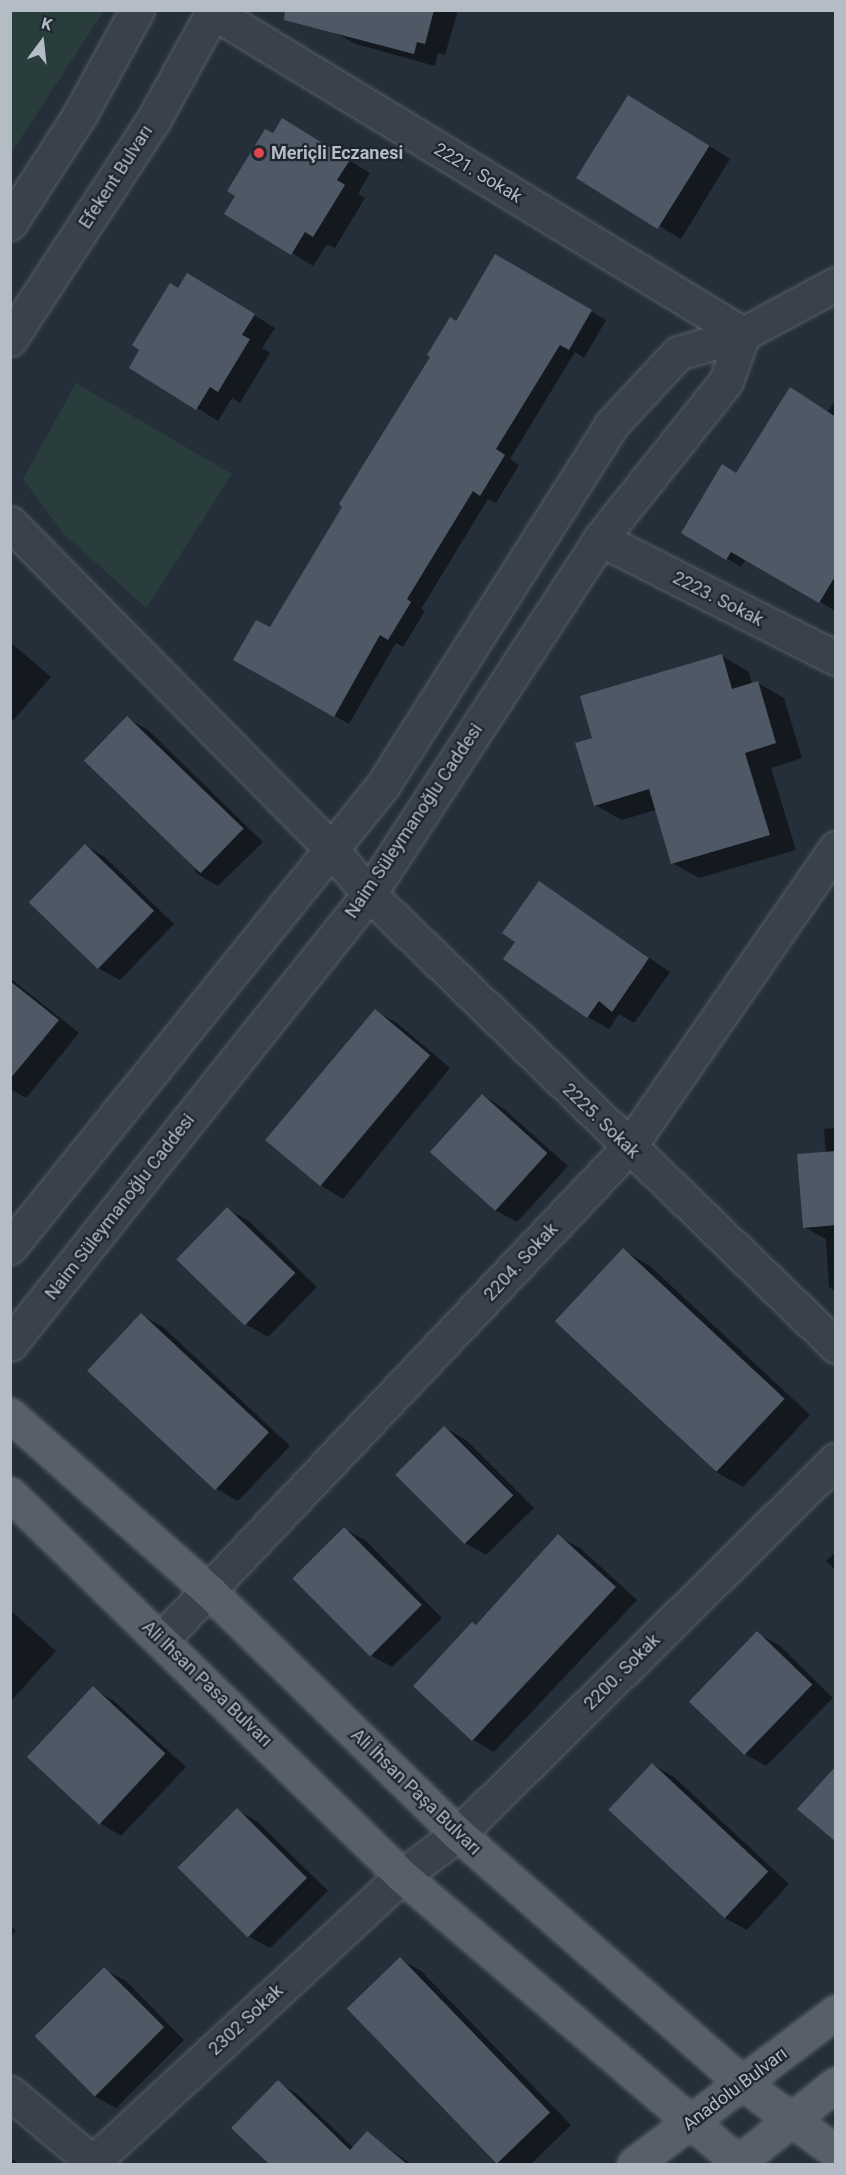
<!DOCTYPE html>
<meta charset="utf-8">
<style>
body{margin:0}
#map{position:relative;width:846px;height:2175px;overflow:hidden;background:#252f3a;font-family:Roboto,sans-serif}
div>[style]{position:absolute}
.green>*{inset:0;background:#2a3d3d}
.shadow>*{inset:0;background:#0007}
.building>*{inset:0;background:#4e5965;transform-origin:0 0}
.roads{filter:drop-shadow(0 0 2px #575f68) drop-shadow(0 0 2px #575f68)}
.minor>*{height:33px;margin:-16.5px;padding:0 16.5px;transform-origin:16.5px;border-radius:16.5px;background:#39414a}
.major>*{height:33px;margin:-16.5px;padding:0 16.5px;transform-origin:16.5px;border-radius:16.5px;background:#57606a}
.dots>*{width:16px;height:16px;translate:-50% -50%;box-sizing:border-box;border:3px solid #1e262f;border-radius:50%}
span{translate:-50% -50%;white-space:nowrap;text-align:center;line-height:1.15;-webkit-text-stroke:4.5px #1e262f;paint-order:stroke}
.poi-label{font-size:18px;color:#b4bcc6;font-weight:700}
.left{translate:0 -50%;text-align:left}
.street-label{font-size:18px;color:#b4bcc6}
.frame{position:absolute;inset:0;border:12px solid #b4bcc6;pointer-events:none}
.north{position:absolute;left:12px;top:12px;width:60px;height:60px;-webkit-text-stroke:4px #1e262f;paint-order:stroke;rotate:15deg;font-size:16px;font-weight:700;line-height:24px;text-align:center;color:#b4bcc6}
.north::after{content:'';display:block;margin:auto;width:21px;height:27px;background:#b4bcc6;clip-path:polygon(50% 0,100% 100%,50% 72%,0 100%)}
</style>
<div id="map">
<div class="green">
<i style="clip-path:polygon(11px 10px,104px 11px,11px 153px,10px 11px)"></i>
<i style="clip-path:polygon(76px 383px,232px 474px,146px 608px,64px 534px,23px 479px)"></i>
</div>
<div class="shadow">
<i style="clip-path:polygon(330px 10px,458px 10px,445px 55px,438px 53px,435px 66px,356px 44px,334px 32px)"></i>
<i style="clip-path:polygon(650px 109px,730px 159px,681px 239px,579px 177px)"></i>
<i style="clip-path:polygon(304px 133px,370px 173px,358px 194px,365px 198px,335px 248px,327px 244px,313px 266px,292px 253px,274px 135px)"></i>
<i style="clip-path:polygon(495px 256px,606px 320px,584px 358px,575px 352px,510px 459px,519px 465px,496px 503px,488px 499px,421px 609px,425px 611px,403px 647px,396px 643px,349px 724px,235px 659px,270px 630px)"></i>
<i style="clip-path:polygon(209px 287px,275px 328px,262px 348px,270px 353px,240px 403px,232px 398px,218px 421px,197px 408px,179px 289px)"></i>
<i style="clip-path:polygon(836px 400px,836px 607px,834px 610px,746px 559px,741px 567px,683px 532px,737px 474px,827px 412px)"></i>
<i style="clip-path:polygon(10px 642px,51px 677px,10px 724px)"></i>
<i style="clip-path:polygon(722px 656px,749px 672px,752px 684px,758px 683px,784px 698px,802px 758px,771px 768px,796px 850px,699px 878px,672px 863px,656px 810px,622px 820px,595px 805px,594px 739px)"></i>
<i style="clip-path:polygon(127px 718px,148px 730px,263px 842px,218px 886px,197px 874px)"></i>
<i style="clip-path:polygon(85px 845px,106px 858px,174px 924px,120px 980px,98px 968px,30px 901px)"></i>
<i style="clip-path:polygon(540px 883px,670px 972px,634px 1023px,619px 1014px,609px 1029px,588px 1017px,517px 942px)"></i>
<i style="clip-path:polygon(10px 978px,79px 1033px,26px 1098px,10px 1089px)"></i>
<i style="clip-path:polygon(375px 1011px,397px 1023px,450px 1068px,343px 1199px,322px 1186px,268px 1141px)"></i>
<i style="clip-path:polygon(482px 1095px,503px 1108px,568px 1166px,517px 1222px,495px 1210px)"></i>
<i style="clip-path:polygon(836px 1128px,836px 1291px,829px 1287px,826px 1239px,804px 1227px,826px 1153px,824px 1129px)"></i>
<i style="clip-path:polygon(227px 1209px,249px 1221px,317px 1287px,268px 1337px,247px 1325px,178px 1259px)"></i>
<i style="clip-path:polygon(623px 1250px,650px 1266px,810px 1415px,743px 1487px,716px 1472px)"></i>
<i style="clip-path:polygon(141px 1315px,163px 1327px,290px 1446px,238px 1501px,217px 1489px)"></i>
<i style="clip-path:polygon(445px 1428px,466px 1440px,534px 1508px,486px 1555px,465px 1543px)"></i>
<i style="clip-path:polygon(345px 1529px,366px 1541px,442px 1618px,392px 1667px,370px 1655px)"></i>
<i style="clip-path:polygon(558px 1536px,580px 1548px,637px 1600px,494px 1752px,473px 1740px,477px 1626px)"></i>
<i style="clip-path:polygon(836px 1552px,836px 1571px,826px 1561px)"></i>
<i style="clip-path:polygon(10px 1610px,56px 1651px,10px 1702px)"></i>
<i style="clip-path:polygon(757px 1633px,779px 1645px,833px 1698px,766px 1766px,745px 1754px)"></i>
<i style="clip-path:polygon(93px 1688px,114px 1701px,186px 1767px,121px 1836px,100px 1823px,30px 1756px)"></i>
<i style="clip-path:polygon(653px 1765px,674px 1777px,789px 1884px,747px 1930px,725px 1918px,610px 1810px)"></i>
<i style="clip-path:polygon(237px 1810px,258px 1822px,328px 1891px,270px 1948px,248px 1936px,179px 1867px)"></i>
<i style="clip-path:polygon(10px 1925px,16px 1931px,10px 1937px)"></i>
<i style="clip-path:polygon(400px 1959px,421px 1971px,571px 2125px,531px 2164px,498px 2163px)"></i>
<i style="clip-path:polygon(104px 1969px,126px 1981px,184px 2040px,116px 2108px,94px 2096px)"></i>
<i style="clip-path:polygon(278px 2082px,297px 2094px,354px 2148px,367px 2133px,411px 2164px,271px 2164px,234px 2128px)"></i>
<i style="clip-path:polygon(10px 2157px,19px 2164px,10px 2164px)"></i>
</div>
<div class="building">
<i style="clip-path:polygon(285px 10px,434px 10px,425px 44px,417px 42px,414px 54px,284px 20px)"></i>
<i style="left:628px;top:95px;width:96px;height:98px;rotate:32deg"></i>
<i style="clip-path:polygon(282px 118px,350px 160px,337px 180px,345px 185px,313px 237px,305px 232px,291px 255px,224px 214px,235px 196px,227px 191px,265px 129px,273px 133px)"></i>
<i style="clip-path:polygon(495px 254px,592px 310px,569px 350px,560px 345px,496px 449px,505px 455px,480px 496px,473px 491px,407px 599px,411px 602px,388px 640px,380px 635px,334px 717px,233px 660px,256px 620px,270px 627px,342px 507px,339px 504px,430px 357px,427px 355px,450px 317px,456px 321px)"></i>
<i style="clip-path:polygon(187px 273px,255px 314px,242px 335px,250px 339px,218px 392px,210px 387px,196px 410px,129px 368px,139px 350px,132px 345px,170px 283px,178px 288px)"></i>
<i style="clip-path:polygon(790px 387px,836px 417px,836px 575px,819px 603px,731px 552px,726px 560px,681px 533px,722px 464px,736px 473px)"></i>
<i style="clip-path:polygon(722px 654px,732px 689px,758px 681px,776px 743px,745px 753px,770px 835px,671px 864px,649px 789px,594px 806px,575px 743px,592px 738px,580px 696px)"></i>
<i style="left:127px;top:716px;width:162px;height:62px;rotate:44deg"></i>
<i style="left:85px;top:844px;width:96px;height:81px;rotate:44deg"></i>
<i style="clip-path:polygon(539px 881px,649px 958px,612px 1012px,599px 1001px,587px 1018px,503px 959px,515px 942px,502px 933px)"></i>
<i style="clip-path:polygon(10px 981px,59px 1020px,10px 1079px)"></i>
<i style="left:375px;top:1009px;width:72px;height:171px;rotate:40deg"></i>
<i style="left:482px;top:1094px;width:88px;height:78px;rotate:42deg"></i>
<i style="clip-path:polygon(836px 1151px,836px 1225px,803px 1228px,797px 1154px)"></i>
<i style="left:227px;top:1207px;width:95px;height:73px;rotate:44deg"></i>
<i style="left:623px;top:1248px;width:221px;height:100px;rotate:43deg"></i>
<i style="left:141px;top:1313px;width:175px;height:79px;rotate:43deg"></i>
<i style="left:444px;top:1426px;width:98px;height:69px;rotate:45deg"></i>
<i style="left:344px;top:1527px;width:110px;height:73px;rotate:45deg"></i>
<i style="clip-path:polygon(558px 1534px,616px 1587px,472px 1741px,413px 1686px,472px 1622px,476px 1625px)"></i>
<i style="left:757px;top:1631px;width:77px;height:98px;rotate:44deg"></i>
<i style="left:93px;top:1686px;width:99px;height:97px;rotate:43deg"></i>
<i style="left:652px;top:1763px;width:159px;height:64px;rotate:43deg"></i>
<i style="clip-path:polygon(836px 1766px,836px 1842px,797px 1809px)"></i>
<i style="left:237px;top:1808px;width:99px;height:84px;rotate:45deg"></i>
<i style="left:400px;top:1957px;width:216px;height:74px;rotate:46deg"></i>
<i style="left:104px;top:1967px;width:85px;height:98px;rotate:45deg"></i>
<i style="clip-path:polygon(278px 2080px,350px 2150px,367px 2131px,407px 2164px,269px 2164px,231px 2128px)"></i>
</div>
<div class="roads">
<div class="minor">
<i style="left:213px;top:12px;width:620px;rotate:31.28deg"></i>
<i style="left:10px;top:223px;width:127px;rotate:-57.2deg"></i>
<i style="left:79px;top:116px;width:121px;rotate:-61.3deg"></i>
<i style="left:10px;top:339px;width:263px;rotate:-56.8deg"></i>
<i style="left:154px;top:119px;width:124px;rotate:-61.2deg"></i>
<i style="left:10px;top:523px;width:456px;rotate:45.4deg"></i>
<i style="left:330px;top:848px;width:60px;rotate:49.7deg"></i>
<i style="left:369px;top:894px;width:650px;rotate:44.06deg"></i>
<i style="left:600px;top:539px;width:264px;rotate:26.8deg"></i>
<i style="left:10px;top:1247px;width:594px;rotate:-51.08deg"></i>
<i style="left:383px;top:785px;width:428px;rotate:-57.6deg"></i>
<i style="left:612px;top:424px;width:97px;rotate:-47.1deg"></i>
<i style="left:678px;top:353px;width:68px;rotate:-16.3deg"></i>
<i style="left:10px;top:1344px;width:576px;rotate:-51.42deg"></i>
<i style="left:369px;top:894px;width:424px;rotate:-56.9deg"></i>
<i style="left:600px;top:539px;width:202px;rotate:-51.4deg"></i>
<i style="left:726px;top:381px;width:50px;rotate:-70.1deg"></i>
<i style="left:743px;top:334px;width:106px;rotate:-28.3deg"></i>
<i style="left:162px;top:1639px;width:677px;rotate:-46.5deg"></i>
<i style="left:628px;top:1148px;width:365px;rotate:-55.3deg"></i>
<i style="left:10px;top:2093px;width:111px;rotate:39.9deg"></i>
<i style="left:91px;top:2164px;width:424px;rotate:-42.8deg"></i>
<i style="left:402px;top:1876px;width:70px;rotate:-36.9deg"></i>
<i style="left:458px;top:1834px;width:532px;rotate:-44.7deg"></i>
</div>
<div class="major">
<i style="left:10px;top:1415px;width:266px;rotate:41.5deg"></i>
<i style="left:209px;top:1591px;width:348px;rotate:44.3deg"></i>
<i style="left:458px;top:1834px;width:378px;rotate:41.2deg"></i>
<i style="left:742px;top:2083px;width:117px;rotate:36.3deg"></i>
<i style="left:10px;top:1494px;width:547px;rotate:44.26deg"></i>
<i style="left:402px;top:1876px;width:444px;rotate:40.4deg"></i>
<i style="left:634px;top:2164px;width:253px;rotate:-37deg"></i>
<i style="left:736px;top:2164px;width:128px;rotate:-38.7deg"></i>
</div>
</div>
<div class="dots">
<i style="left:259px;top:153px;background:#e0444e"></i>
</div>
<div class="poi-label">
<span class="left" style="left:271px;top:153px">Meriçli Eczanesi</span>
</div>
<div class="street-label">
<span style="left:478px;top:173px;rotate:31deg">2221. Sokak</span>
<span style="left:116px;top:177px;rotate:-57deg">Efekent Bulvarı</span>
<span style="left:718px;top:599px;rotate:27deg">2223. Sokak</span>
<span style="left:414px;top:821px;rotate:-56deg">Naim Süleymanoğlu Caddesi</span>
<span style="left:601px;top:1121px;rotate:44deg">2225. Sokak</span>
<span style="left:120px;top:1207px;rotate:-52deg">Naim Süleymanoğlu Caddesi</span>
<span style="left:521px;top:1262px;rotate:-47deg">2204. Sokak</span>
<span style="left:622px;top:1672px;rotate:-45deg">2200. Sokak</span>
<span style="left:207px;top:1684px;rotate:44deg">Ali Ihsan Pasa Bulvarı</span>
<span style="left:416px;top:1792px;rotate:44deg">Ali İhsan Paşa Bulvarı</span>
<span style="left:246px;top:2020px;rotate:-43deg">2302 Sokak</span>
<span style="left:735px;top:2089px;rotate:-37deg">Anadolu Bulvarı</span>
</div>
<div class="frame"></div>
<div class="north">K</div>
</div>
